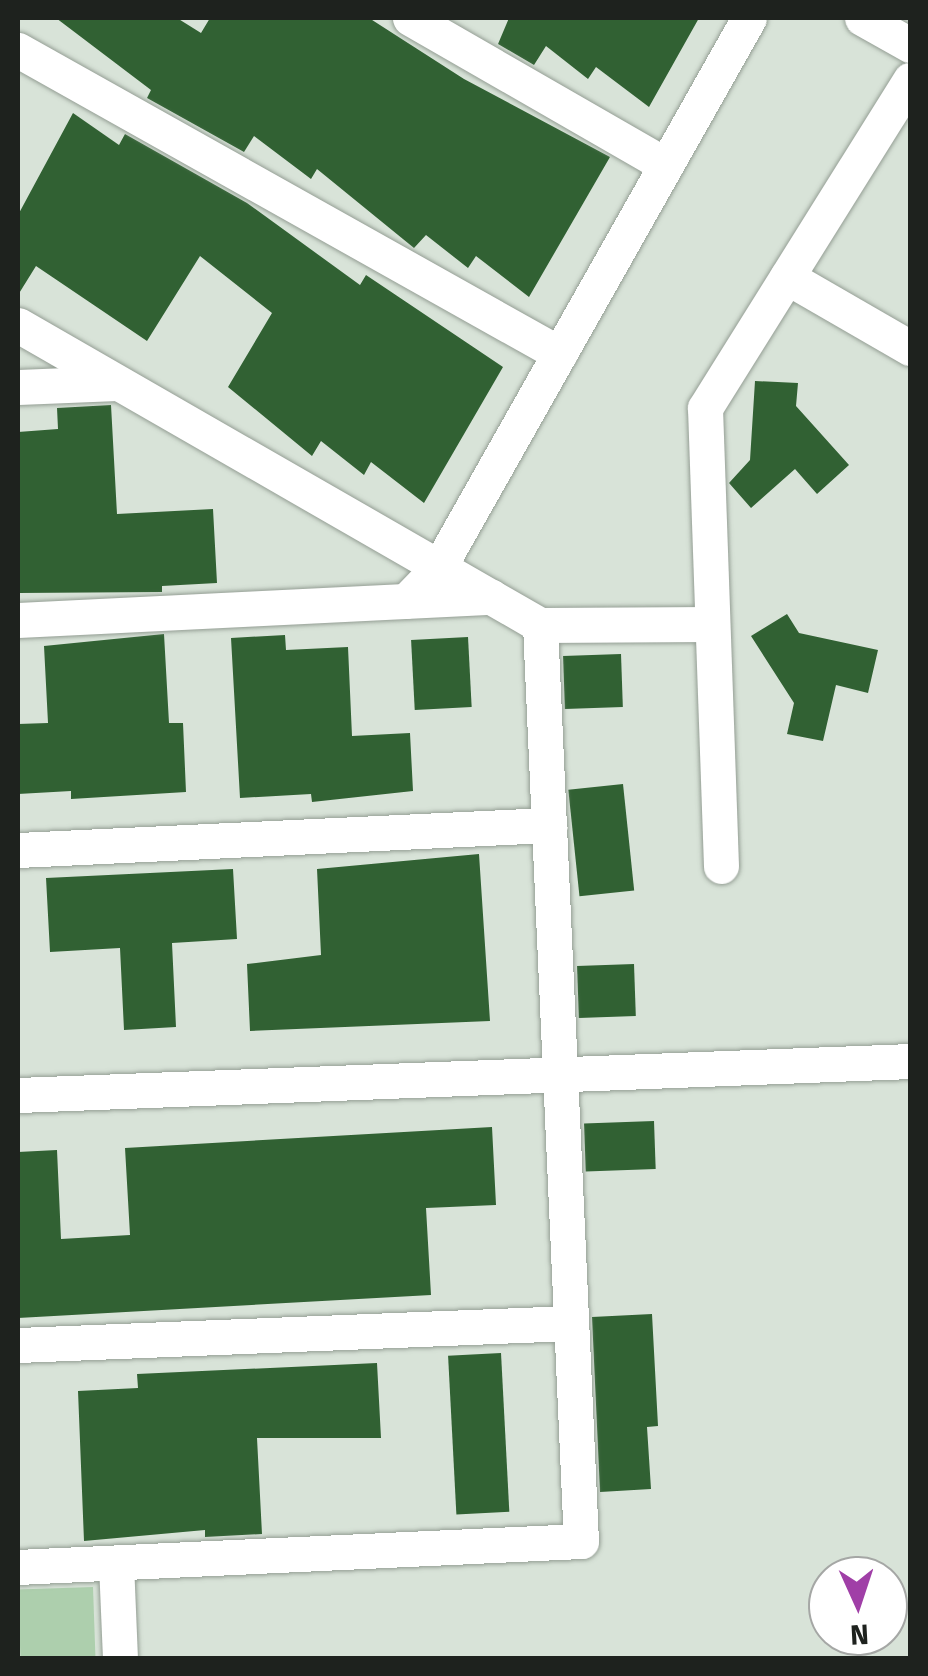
<!DOCTYPE html>
<style>
body{margin:0}
#map{position:relative;width:928px;height:1676px;overflow:hidden;background:#d8e3d8;font-family:"Fira Sans",sans-serif}
div>[style]{position:absolute}
.green>*{inset:0;background:#adcfad;transform-origin:0 0}
.building>*{inset:0;background:#316133;transform-origin:0 0}
.roads{filter:drop-shadow(0 0 2px #949e94) drop-shadow(0 0 2px #949e94)}
.street>*{height:35px;margin:-17.5px;padding:0 17.5px;transform-origin:17.5px;border-radius:17.5px;background:#fff}
span{translate:-50% -50%;white-space:nowrap;text-align:center;line-height:1.15;-webkit-text-stroke:10px #fff;paint-order:stroke}
.frame{position:absolute;inset:0;border:20px solid #1e221e;pointer-events:none}
.north{position:absolute;left:808px;top:1556px;width:100px;height:100px;box-sizing:border-box;background:#fff;border:2px solid #a5a7a5;border-radius:50%;rotate:177deg;font-size:28px;font-weight:700;line-height:40px;text-align:center;color:#1e221e}
.north::after{content:'';display:block;margin:auto;width:35px;height:45px;background:#a03fa7;clip-path:polygon(50% 0,100% 100%,50% 72%,0 100%)}
</style>
<div id="map">
<div class="green">
<i style="left:93px;top:1587px;width:71px;height:75px;rotate:88deg"></i>
</div>
<div class="building">
<i style="clip-path:polygon(56px 18px,177px 18px,201px 33px,210px 18px,369px 18px,464px 79px,610px 157px,529px 297px,476px 256px,468px 268px,426px 235px,414px 248px,317px 169px,311px 179px,254px 136px,244px 152px,147px 98px,151px 90px)"></i>
<i style="clip-path:polygon(509px 18px,699px 18px,649px 107px,596px 67px,588px 79px,546px 46px,534px 65px,498px 44px)"></i>
<i style="clip-path:polygon(73px 113px,119px 145px,125px 134px,247px 203px,360px 285px,366px 275px,503px 367px,424px 503px,371px 462px,364px 475px,321px 441px,312px 456px,228px 387px,272px 313px,200px 256px,147px 341px,36px 266px,18px 295px,18px 215px)"></i>
<i style="clip-path:polygon(755px 381px,798px 383px,796px 406px,849px 465px,817px 494px,795px 469px,751px 508px,729px 483px,750px 460px)"></i>
<i style="clip-path:polygon(111px 405px,117px 514px,213px 509px,217px 583px,162px 586px,162px 592px,18px 593px,18px 432px,58px 429px,57px 408px)"></i>
<i style="clip-path:polygon(787px 614px,799px 633px,878px 650px,868px 693px,836px 685px,823px 741px,787px 734px,794px 703px,751px 636px)"></i>
<i style="clip-path:polygon(164px 634px,169px 723px,183px 723px,186px 792px,71px 799px,71px 791px,18px 794px,18px 724px,48px 723px,44px 646px)"></i>
<i style="clip-path:polygon(285px 635px,286px 650px,348px 647px,352px 736px,410px 733px,413px 791px,312px 802px,311px 794px,240px 798px,231px 638px)"></i>
<i style="left:468px;top:637px;width:70px;height:57px;rotate:87deg"></i>
<i style="left:621px;top:654px;width:53px;height:58px;rotate:88deg"></i>
<i style="left:623px;top:784px;width:107px;height:55px;rotate:84deg"></i>
<i style="clip-path:polygon(479px 854px,490px 1021px,250px 1031px,247px 964px,321px 955px,317px 869px)"></i>
<i style="clip-path:polygon(233px 869px,237px 939px,172px 943px,176px 1027px,124px 1030px,120px 948px,50px 952px,46px 878px)"></i>
<i style="left:634px;top:964px;width:52px;height:57px;rotate:88deg"></i>
<i style="left:654px;top:1121px;width:48px;height:70px;rotate:88deg"></i>
<i style="clip-path:polygon(492px 1127px,496px 1205px,426px 1208px,431px 1295px,18px 1318px,18px 1152px,57px 1150px,61px 1239px,130px 1235px,125px 1148px)"></i>
<i style="clip-path:polygon(652px 1314px,658px 1426px,647px 1427px,651px 1489px,600px 1492px,592px 1317px)"></i>
<i style="left:501px;top:1353px;width:159px;height:53px;rotate:87deg"></i>
<i style="clip-path:polygon(377px 1363px,381px 1438px,257px 1438px,262px 1534px,205px 1537px,205px 1530px,84px 1541px,78px 1391px,138px 1388px,137px 1374px)"></i>
</div>
<div class="roads">
<div class="street">
<i style="left:410px;top:18px;width:295px;rotate:29.9deg"></i>
<i style="left:862px;top:18px;width:55px;rotate:29.4deg"></i>
<i style="left:18px;top:50px;width:621px;rotate:29.29deg"></i>
<i style="left:787px;top:277px;width:142px;rotate:30deg"></i>
<i style="left:18px;top:325px;width:602px;rotate:29.89deg"></i>
<i style="left:540px;top:625px;width:917px;rotate:87.44deg"></i>
<i style="left:581px;top:1541px;width:564px;rotate:177.36deg"></i>
<i style="left:18px;top:387px;width:99px;rotate:-2.3deg"></i>
<i style="left:406px;top:601px;width:47px;rotate:-45.9deg"></i>
<i style="left:439px;top:567px;width:630px;rotate:-60.55deg"></i>
<i style="left:18px;top:620px;width:474px;rotate:-2.8deg"></i>
<i style="left:540px;top:625px;width:172px;rotate:-0.3deg"></i>
<i style="left:18px;top:850px;width:532px;rotate:-2.7deg"></i>
<i style="left:721px;top:866px;width:458px;rotate:-92deg"></i>
<i style="left:705px;top:408px;width:387px;rotate:-58deg"></i>
<i style="left:18px;top:1095px;width:893px;rotate:-2.18deg"></i>
<i style="left:18px;top:1345px;width:552px;rotate:-2.28deg"></i>
<i style="left:116px;top:1563px;width:95px;rotate:87.6deg"></i>
</div>
</div>
<div class="frame"></div>
<div class="north">N</div>
</div>
